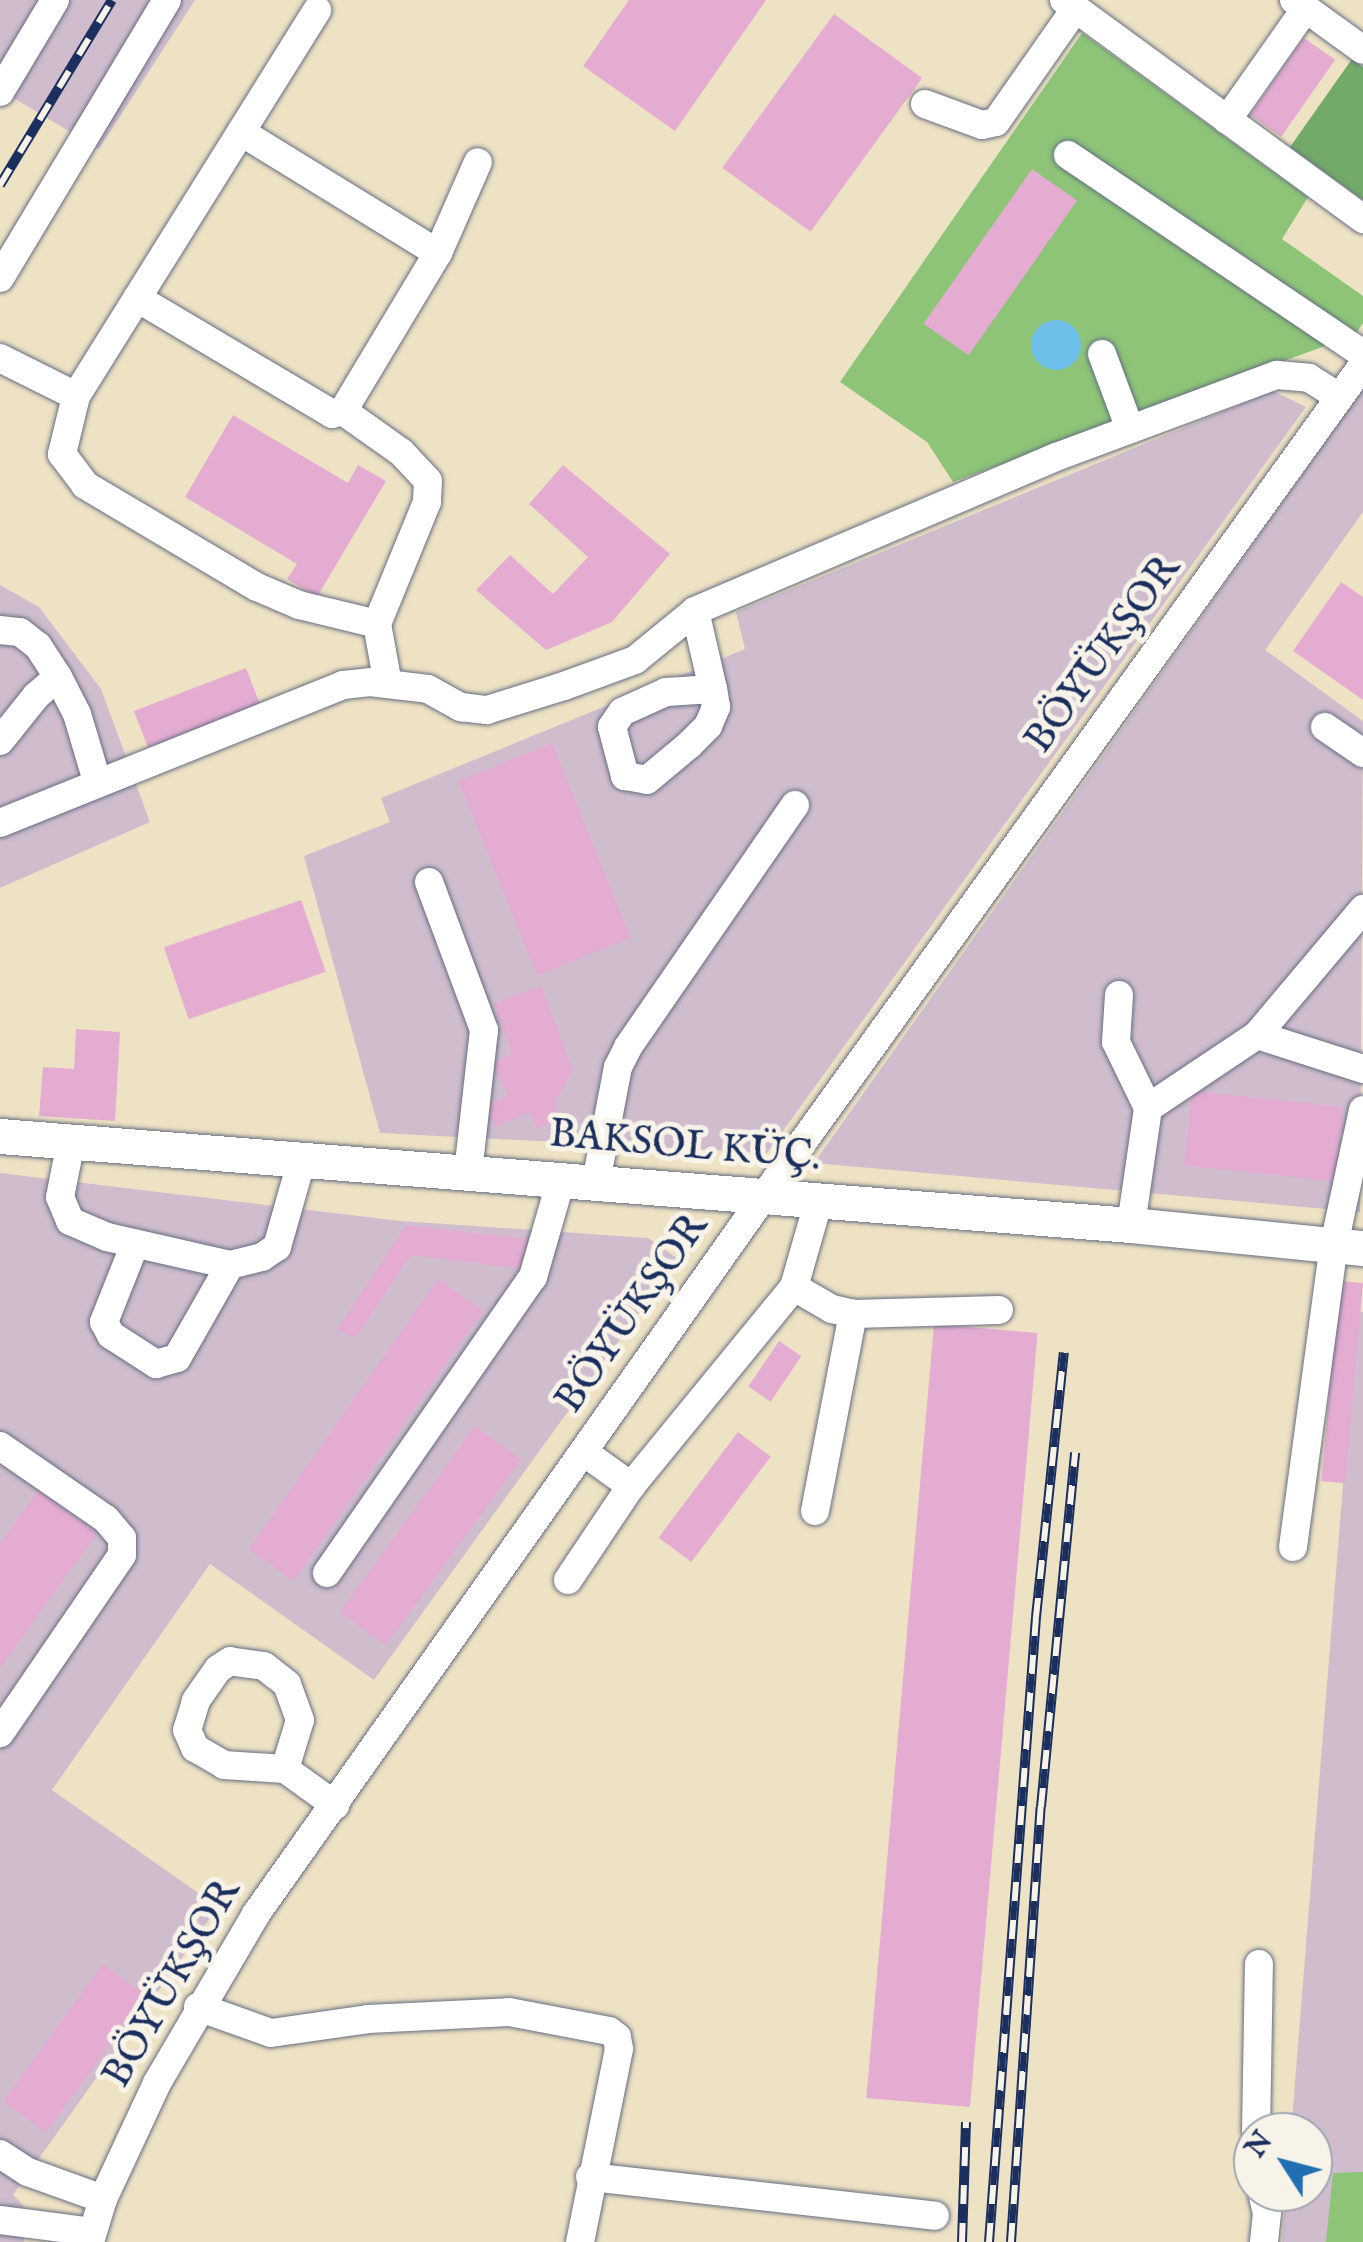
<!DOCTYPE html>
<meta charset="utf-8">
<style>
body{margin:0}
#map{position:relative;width:1363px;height:2242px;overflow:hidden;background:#eee2c4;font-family:"IM FELL English",serif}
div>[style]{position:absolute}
.industrial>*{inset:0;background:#cfbdce}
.green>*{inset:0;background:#8dc477}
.forest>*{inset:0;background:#72aa68}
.water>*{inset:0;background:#6ebfe9}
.round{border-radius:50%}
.building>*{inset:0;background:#e5acd2;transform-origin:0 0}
.roads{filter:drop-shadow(0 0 2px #656e82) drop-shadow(0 0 2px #656e82)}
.minor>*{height:28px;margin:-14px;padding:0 14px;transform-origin:14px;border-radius:14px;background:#fff}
.major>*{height:35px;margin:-17.5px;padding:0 17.5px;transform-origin:17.5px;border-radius:17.5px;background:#fff}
.rail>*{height:10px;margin-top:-5px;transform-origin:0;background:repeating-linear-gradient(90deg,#f7f3e8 0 19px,#1b2f5e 0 38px);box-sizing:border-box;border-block:2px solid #1b2f5e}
span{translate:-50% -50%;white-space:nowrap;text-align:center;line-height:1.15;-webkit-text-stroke:10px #f7f3e8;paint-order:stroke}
.street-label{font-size:40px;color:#1b2f5e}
.north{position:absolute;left:1233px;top:2112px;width:100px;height:100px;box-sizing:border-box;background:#f7f3e8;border:2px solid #9fa5b1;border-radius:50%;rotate:306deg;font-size:28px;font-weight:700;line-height:40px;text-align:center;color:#1b2f5e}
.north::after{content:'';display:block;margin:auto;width:35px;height:45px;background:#1f6fb2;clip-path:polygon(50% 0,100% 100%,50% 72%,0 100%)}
</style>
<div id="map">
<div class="industrial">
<i style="clip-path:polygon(0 0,195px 0,99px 149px,0 90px)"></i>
<i style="clip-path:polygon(1363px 389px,1363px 512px,1265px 650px,1363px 721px,1360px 1212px,814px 1163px)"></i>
<i style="clip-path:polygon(1273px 391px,1306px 407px,767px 1153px,380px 1133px,304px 856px,390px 822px,381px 798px,745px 649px,736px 612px)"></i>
<i style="clip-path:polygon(0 585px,39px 607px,101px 689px,150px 822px,0 888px)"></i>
<i style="clip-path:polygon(0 1173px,401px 1221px,648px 1238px,678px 1259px,374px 1680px,210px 1564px,52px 1790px,218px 1907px,13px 2195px,23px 2205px,24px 2242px,0 2242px)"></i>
<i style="clip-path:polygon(1357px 1311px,1363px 1312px,1363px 2242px,1282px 2242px,1286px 2192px,1313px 2192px,1313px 2132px,1291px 2132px)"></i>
</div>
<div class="green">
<i style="clip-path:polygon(1082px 33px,1308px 197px,1282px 239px,1363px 296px,1363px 323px,1355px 335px,953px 482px,927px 442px,840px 382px)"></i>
<i style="clip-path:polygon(1363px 2172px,1363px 2242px,1326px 2242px,1333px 2173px)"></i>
</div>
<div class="forest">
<i style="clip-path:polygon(1352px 59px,1363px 67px,1363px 200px,1290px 147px)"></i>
</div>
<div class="water">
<i class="round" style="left:1031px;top:320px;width:50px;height:50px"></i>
</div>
<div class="building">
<i style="clip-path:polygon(629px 0,766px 0,675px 131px,583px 66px)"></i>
<i style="left:834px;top:14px;width:109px;height:190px;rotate:36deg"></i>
<i style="left:1304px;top:38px;width:38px;height:94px;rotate:35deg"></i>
<i style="left:1032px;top:169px;width:55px;height:189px;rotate:35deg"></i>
<i style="clip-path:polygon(233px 415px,348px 483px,358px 465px,386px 481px,317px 597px,287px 579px,297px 564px,185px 497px)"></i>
<i style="clip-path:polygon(563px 465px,670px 554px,612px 622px,546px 650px,476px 590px,510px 555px,553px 594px,588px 557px,529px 504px)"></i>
<i style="clip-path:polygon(1341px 582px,1363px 597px,1363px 700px,1293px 651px)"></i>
<i style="left:246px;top:668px;width:39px;height:120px;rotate:69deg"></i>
<i style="left:552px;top:743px;width:210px;height:101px;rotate:68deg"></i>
<i style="left:301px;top:900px;width:76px;height:145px;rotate:71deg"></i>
<i style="clip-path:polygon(541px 986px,573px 1070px,554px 1104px,561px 1120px,536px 1128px,531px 1112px,495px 1127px,487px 1105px,508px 1096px,492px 1063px,512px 1053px,494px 1003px)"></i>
<i style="clip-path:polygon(76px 1029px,120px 1032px,115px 1121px,39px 1116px,43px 1067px,74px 1069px)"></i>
<i style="left:1192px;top:1091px;width:152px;height:75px;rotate:6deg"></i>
<i style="clip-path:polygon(406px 1225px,528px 1239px,523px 1269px,411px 1255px,356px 1337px,337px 1330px)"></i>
<i style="left:438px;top:1279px;width:55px;height:330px;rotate:35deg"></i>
<i style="left:1339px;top:1281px;width:24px;height:201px;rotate:5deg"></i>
<i style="left:934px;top:1324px;width:104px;height:777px;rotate:5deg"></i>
<i style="left:779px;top:1341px;width:27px;height:55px;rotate:34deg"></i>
<i style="left:475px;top:1426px;width:57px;height:230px;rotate:36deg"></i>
<i style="left:738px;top:1432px;width:41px;height:132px;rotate:37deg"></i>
<i style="clip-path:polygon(38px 1491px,97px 1533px,0 1668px,0 1544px)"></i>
<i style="left:103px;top:1964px;width:53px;height:170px;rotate:36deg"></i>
</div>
<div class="roads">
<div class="minor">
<i style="left:1064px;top:0;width:371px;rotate:36.2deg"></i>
<i style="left:1294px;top:0;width:85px;rotate:35.9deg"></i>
<i style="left:0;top:92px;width:107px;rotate:-59.1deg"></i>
<i style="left:925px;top:104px;width:61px;rotate:20.2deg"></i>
<i style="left:982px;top:125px;width:14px;rotate:-12deg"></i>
<i style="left:996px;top:122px;width:138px;rotate:-55deg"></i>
<i style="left:1227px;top:120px;width:137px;rotate:-54.8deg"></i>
<i style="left:241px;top:132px;width:231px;rotate:31.6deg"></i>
<i style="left:1068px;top:155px;width:356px;rotate:34deg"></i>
<i style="left:0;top:278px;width:324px;rotate:-59deg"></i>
<i style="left:137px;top:298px;width:227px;rotate:30.7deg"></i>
<i style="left:332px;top:414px;width:11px;rotate:-15deg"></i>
<i style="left:343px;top:411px;width:184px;rotate:-59deg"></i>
<i style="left:438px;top:253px;width:99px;rotate:-66.3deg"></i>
<i style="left:1102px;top:354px;width:80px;rotate:69.5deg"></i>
<i style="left:0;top:358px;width:85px;rotate:26.6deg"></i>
<i style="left:76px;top:396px;width:455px;rotate:-58deg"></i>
<i style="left:76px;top:396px;width:60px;rotate:103.6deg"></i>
<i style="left:62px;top:454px;width:39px;rotate:53deg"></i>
<i style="left:85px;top:485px;width:200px;rotate:30.7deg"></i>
<i style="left:257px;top:587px;width:46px;rotate:23.2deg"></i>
<i style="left:299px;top:605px;width:80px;rotate:13.7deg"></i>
<i style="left:377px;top:624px;width:61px;rotate:79.6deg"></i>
<i style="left:343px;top:411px;width:72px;rotate:35.4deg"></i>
<i style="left:402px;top:453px;width:38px;rotate:47deg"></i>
<i style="left:428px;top:481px;width:21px;rotate:93deg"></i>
<i style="left:427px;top:502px;width:132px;rotate:112.3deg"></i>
<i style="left:695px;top:611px;width:80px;rotate:77deg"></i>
<i style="left:713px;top:689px;width:47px;rotate:176.3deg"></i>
<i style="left:666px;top:692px;width:48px;rotate:155.6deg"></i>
<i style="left:622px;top:712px;width:18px;rotate:124deg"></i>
<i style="left:612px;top:727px;width:51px;rotate:75.1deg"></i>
<i style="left:625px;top:776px;width:22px;rotate:10deg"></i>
<i style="left:647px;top:780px;width:55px;rotate:-39.8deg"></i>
<i style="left:689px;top:745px;width:27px;rotate:-45deg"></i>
<i style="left:708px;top:726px;width:21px;rotate:-67deg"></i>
<i style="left:716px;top:707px;width:18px;rotate:-99deg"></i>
<i style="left:0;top:630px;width:20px;rotate:6deg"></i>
<i style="left:20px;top:632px;width:23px;rotate:38deg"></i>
<i style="left:38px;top:646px;width:37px;rotate:57deg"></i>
<i style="left:58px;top:677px;width:42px;rotate:62.8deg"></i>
<i style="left:77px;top:714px;width:70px;rotate:73.4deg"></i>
<i style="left:1325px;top:727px;width:46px;rotate:34.4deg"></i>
<i style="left:0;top:741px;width:58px;rotate:-51.3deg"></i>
<i style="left:36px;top:696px;width:29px;rotate:-41deg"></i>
<i style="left:0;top:823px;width:370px;rotate:-21.9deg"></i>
<i style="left:343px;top:685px;width:27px;rotate:-6deg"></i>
<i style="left:370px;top:682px;width:58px;rotate:6.9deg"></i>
<i style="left:428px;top:689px;width:38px;rotate:29deg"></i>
<i style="left:461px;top:707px;width:26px;rotate:7deg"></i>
<i style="left:487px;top:710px;width:81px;rotate:-17.3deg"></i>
<i style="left:564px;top:686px;width:76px;rotate:-20.1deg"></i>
<i style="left:635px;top:660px;width:77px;rotate:-39.2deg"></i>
<i style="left:695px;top:611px;width:392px;rotate:-23.1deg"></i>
<i style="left:1056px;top:457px;width:236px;rotate:-20.4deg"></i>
<i style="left:1277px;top:375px;width:32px;rotate:5deg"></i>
<i style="left:1309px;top:378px;width:36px;rotate:32deg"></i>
<i style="left:429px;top:882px;width:158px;rotate:69.6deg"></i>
<i style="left:484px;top:1030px;width:143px;rotate:96.4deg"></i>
<i style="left:1119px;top:995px;width:47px;rotate:93.7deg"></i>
<i style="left:1116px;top:1042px;width:73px;rotate:64.1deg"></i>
<i style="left:1148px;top:1108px;width:131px;rotate:-33.8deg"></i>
<i style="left:1257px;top:1035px;width:165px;rotate:-49.9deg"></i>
<i style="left:1257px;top:1035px;width:111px;rotate:17.8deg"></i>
<i style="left:71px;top:1142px;width:56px;rotate:101.3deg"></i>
<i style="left:60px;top:1197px;width:26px;rotate:67deg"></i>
<i style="left:70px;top:1221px;width:40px;rotate:23.4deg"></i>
<i style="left:107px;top:1237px;width:126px;rotate:12.8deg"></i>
<i style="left:230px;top:1265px;width:33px;rotate:-14deg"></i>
<i style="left:262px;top:1257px;width:18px;rotate:-34deg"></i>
<i style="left:277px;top:1247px;width:91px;rotate:-74.1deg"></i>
<i style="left:596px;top:1182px;width:117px;rotate:-79.2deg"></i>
<i style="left:618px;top:1067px;width:22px;rotate:-63deg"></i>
<i style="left:628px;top:1047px;width:294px;rotate:-55.4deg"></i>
<i style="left:1131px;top:1225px;width:118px;rotate:-81.7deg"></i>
<i style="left:135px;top:1244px;width:84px;rotate:111.7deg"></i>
<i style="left:104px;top:1322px;width:15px;rotate:62deg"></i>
<i style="left:111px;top:1335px;width:54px;rotate:32.8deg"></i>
<i style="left:156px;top:1364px;width:22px;rotate:-16deg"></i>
<i style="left:177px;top:1358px;width:107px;rotate:-60.3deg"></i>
<i style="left:794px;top:1287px;width:44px;rotate:30.1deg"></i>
<i style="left:832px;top:1309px;width:22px;rotate:13deg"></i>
<i style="left:853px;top:1314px;width:146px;rotate:-1.6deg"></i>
<i style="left:0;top:1446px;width:129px;rotate:34.6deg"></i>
<i style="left:106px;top:1519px;width:25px;rotate:50deg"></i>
<i style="left:122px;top:1538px;width:17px;rotate:90deg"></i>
<i style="left:122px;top:1555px;width:216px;rotate:124.4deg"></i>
<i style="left:585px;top:1453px;width:57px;rotate:35.7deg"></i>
<i style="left:815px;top:1511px;width:201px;rotate:-79.1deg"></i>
<i style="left:1293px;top:1547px;width:305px;rotate:-82.3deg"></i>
<i style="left:1334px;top:1245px;width:138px;rotate:-77.9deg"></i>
<i style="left:327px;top:1573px;width:361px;rotate:-55.2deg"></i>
<i style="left:533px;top:1277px;width:101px;rotate:-73.9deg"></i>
<i style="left:568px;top:1580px;width:113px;rotate:-56.2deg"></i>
<i style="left:631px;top:1486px;width:257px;rotate:-50.7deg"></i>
<i style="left:794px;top:1287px;width:91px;rotate:-74deg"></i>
<i style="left:285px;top:1769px;width:51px;rotate:-73deg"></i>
<i style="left:300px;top:1720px;width:38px;rotate:-110deg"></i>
<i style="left:287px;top:1684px;width:29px;rotate:-142deg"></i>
<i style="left:264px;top:1666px;width:34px;rotate:-172deg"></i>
<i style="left:230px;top:1661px;width:14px;rotate:146deg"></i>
<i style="left:218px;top:1669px;width:39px;rotate:125deg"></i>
<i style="left:196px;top:1701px;width:30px;rotate:107deg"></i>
<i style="left:187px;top:1730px;width:20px;rotate:66deg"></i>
<i style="left:195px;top:1748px;width:34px;rotate:30deg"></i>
<i style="left:224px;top:1765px;width:61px;rotate:3.8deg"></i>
<i style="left:285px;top:1769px;width:62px;rotate:35.8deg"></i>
<i style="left:198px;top:2007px;width:77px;rotate:19.6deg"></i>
<i style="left:271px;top:2033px;width:98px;rotate:-8.2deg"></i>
<i style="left:368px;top:2019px;width:141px;rotate:-2.8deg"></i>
<i style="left:509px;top:2012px;width:102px;rotate:10.8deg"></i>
<i style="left:609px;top:2031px;width:10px;rotate:37deg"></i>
<i style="left:617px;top:2037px;width:12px;rotate:81deg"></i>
<i style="left:619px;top:2049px;width:197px;rotate:101.4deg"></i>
<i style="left:1256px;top:2132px;width:168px;rotate:-89deg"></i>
<i style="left:0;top:2154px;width:33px;rotate:33deg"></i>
<i style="left:28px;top:2172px;width:80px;rotate:19.8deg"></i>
<i style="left:590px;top:2177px;width:347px;rotate:6.4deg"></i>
<i style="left:1262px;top:2192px;width:22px;rotate:77deg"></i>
<i style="left:1267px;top:2213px;width:29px;rotate:96deg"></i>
<i style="left:0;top:2220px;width:93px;rotate:7.4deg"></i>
<i style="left:90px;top:2242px;width:45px;rotate:-73.2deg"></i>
<i style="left:103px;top:2199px;width:128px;rotate:-65deg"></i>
<i style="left:157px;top:2083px;width:196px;rotate:-59.6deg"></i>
<i style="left:256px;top:1914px;width:880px;rotate:-54.72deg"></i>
<i style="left:764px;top:1196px;width:1024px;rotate:-54.22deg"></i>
</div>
<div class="major">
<i style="left:0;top:1136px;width:1134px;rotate:4.5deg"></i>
<i style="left:1131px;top:1225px;width:233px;rotate:5.7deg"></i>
</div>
</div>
<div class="rail">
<i style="left:0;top:185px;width:216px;rotate:-58.8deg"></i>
<i style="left:962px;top:2242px;width:120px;rotate:-88.1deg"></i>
<i style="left:989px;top:2242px;width:627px;rotate:-85.7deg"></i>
<i style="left:1036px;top:1617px;width:266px;rotate:-84deg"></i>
<i style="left:1011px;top:2242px;width:436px;rotate:-86.1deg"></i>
<i style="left:1041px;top:1807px;width:356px;rotate:-84.5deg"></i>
</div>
<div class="street-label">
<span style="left:1104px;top:655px;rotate:-54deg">BÖYÜKŞOR</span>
<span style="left:685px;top:1147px;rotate:5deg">BAKSOL KÜÇ.</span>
<span style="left:633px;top:1314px;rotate:-55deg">BÖYÜKŞOR</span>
<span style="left:173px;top:1984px;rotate:-60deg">BÖYÜKŞOR</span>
</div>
<div class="north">N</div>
</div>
